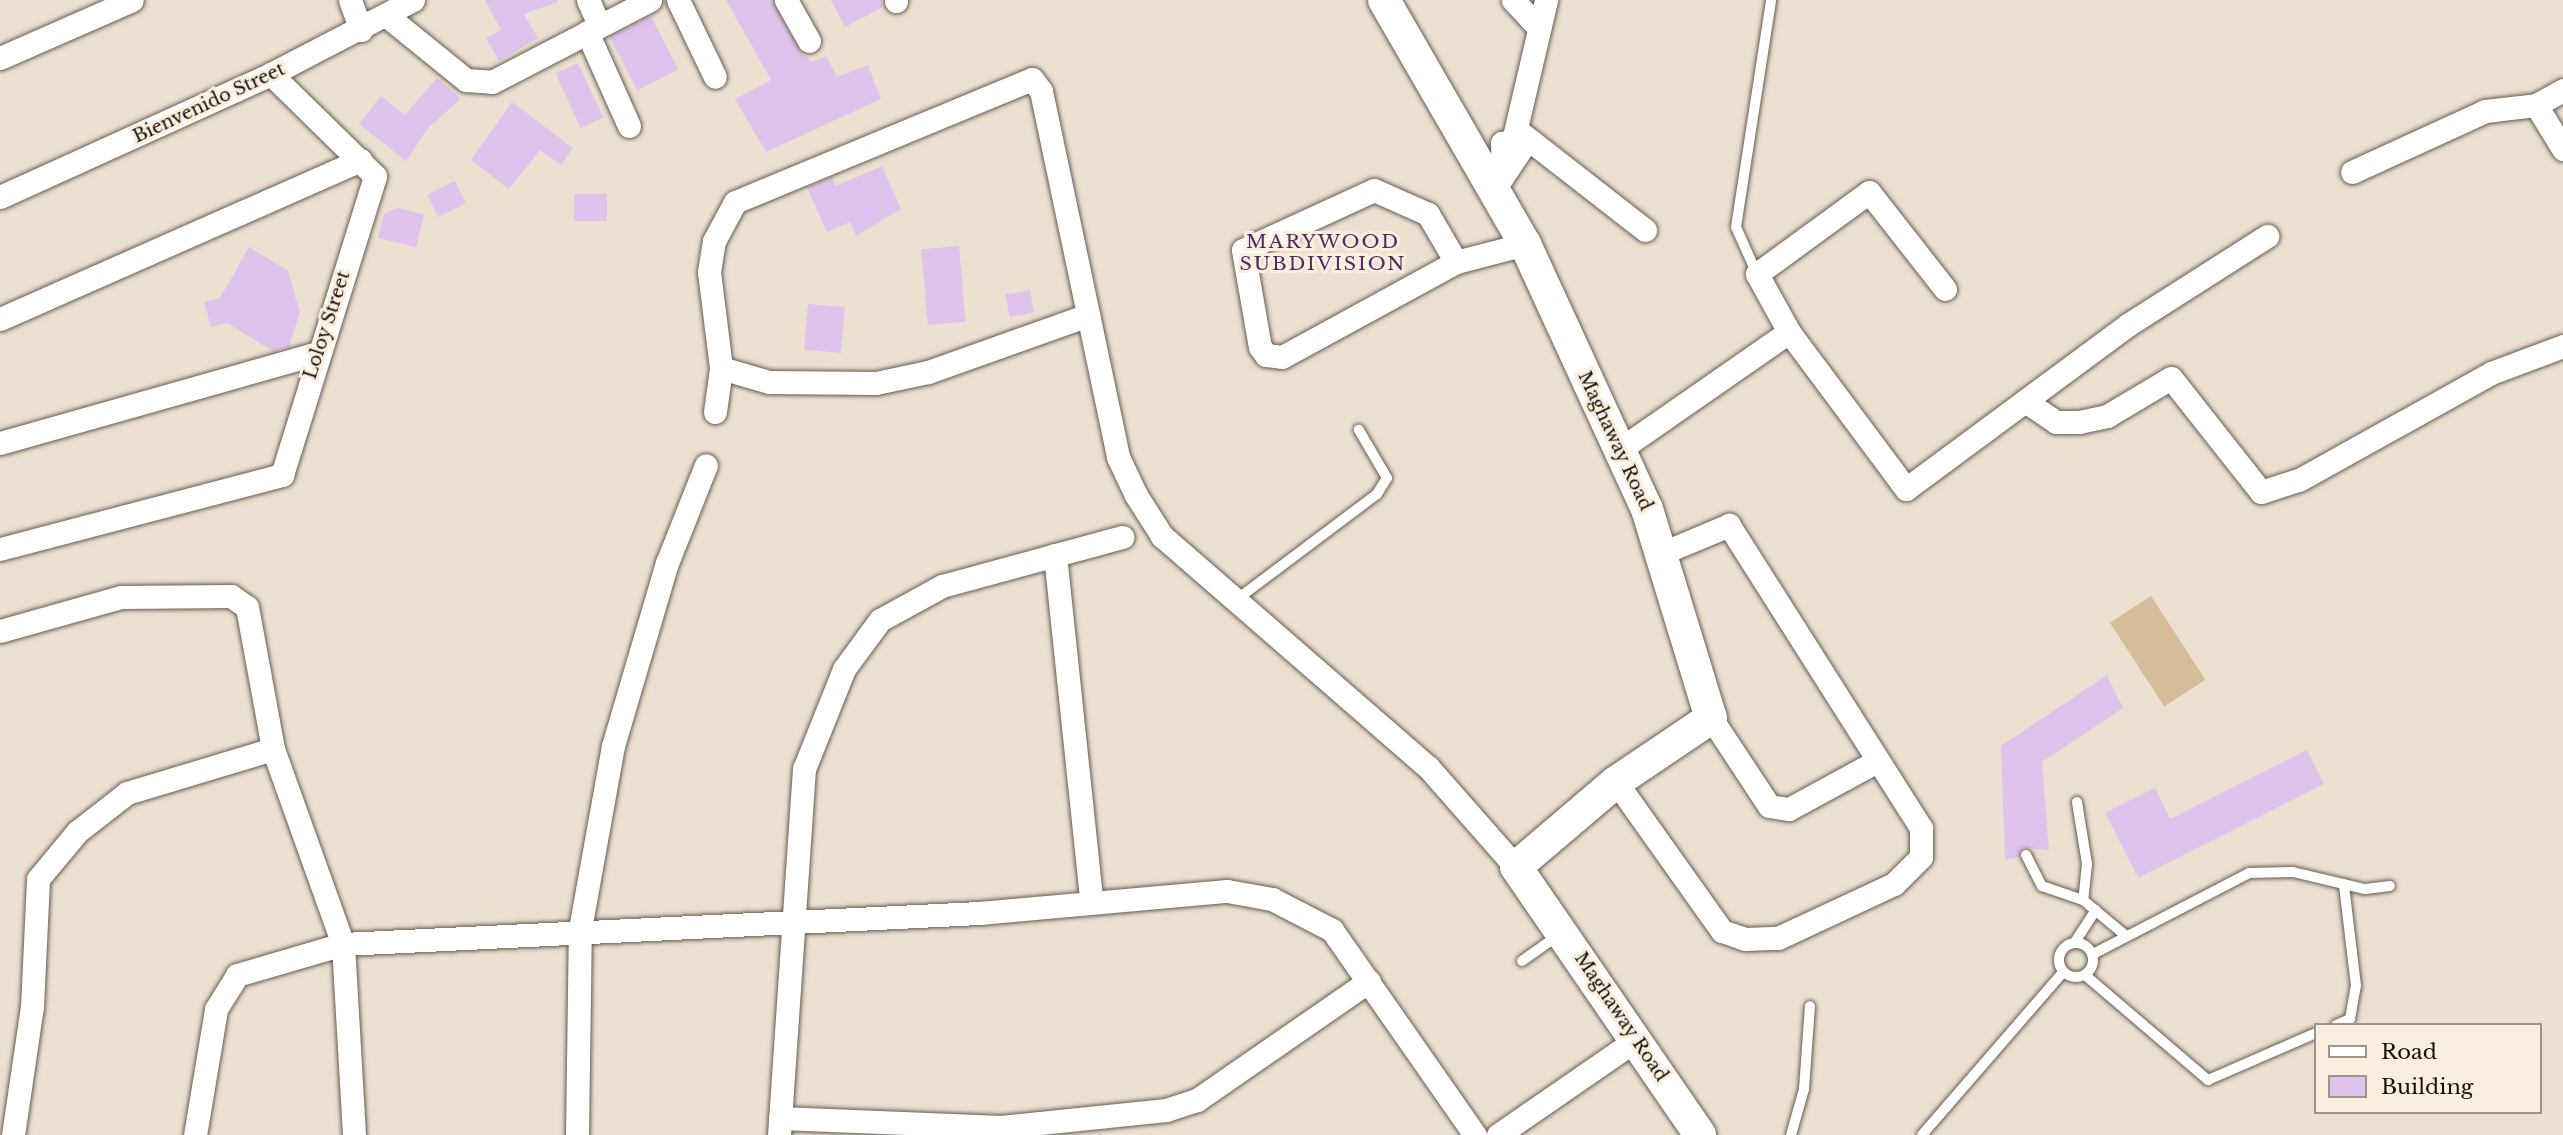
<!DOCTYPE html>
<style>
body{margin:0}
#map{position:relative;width:2563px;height:1135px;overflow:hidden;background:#ece1d1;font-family:"Libre Baskerville",serif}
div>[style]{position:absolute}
.green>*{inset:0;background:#d5bd9a;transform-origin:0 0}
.building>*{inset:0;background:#dfc3ec;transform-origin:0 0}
.roads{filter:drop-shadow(0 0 2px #665c4f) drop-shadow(0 0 2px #665c4f)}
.lane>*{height:10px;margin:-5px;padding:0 5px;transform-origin:5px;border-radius:5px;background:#fff}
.lane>.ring{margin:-5px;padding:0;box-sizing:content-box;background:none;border:10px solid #fff;border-radius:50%}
.street>*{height:23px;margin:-11.5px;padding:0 11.5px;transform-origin:11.5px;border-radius:11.5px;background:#fff}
.secondary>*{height:32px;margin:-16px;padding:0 16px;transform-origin:16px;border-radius:16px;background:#fff}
span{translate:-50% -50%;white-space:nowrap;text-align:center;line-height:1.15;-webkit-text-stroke:6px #faeedf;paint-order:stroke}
.street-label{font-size:18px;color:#14100b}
.neighbourhood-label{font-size:19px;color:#502a60;letter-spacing:2px}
.legend{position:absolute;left:2314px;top:1023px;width:228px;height:91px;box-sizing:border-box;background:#faeedf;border:2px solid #9e958a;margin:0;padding:9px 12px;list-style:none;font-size:21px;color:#14100b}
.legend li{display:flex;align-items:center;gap:14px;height:35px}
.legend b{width:35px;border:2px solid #9e958a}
</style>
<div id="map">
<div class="green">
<i style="left:2151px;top:596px;width:100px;height:49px;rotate:57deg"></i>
</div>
<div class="building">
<i style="clip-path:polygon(485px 0,557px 0,558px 2px,524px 14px,538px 38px,499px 61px,486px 38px,501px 30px)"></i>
<i style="clip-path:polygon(726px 0,772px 0,801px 53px,812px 62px,826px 56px,837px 77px,868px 65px,881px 99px,766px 152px,735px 99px,771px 80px)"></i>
<i style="clip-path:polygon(831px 0,882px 0,883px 7px,845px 27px)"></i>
<i style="left:651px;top:16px;width:60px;height:46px;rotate:63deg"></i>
<i style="left:578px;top:63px;width:60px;height:25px;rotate:65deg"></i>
<i style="clip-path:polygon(437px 78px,461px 99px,429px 127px,406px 161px,359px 124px,381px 96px,405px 115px)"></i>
<i style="clip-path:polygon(512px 102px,573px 148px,561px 165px,540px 150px,509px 189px,471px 160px)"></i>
<i style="clip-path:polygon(882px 166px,901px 209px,856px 236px,850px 222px,827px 232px,807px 188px,832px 177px,836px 186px)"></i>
<i style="left:455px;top:181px;width:25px;height:31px;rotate:64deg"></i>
<i style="left:574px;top:194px;width:33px;height:27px"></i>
<i style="clip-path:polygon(397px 208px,424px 214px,416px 247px,378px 238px,384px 214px)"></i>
<i style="left:959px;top:246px;width:76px;height:38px;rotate:85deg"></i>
<i style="clip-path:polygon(249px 247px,288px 271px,300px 312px,289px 347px,273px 351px,227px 323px,211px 327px,204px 302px,220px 298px)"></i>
<i style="left:1030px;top:290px;width:23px;height:25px;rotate:80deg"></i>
<i style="left:808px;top:304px;width:37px;height:46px;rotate:5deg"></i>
<i style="clip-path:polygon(2107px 675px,2123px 708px,2042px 762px,2049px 850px,2023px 848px,2019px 857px,2005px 860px,2001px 746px)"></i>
<i style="clip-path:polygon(2307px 750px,2324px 784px,2138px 878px,2105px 813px,2155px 788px,2170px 819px)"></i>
</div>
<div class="roads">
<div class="lane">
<i style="left:1757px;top:274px;width:51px;rotate:-114.1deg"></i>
<i style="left:1736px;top:227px;width:230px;rotate:-81.2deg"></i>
<i style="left:1236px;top:600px;width:176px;rotate:-36.9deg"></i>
<i style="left:1377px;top:494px;width:19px;rotate:-58deg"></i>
<i style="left:1387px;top:478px;width:56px;rotate:-120.3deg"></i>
<i style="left:2077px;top:802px;width:63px;rotate:80.8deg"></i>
<i style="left:2087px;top:864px;width:36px;rotate:96deg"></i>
<i style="left:2026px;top:855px;width:35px;rotate:63deg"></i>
<i style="left:2042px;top:886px;width:43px;rotate:18.9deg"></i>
<i style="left:2083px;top:900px;width:56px;rotate:39.9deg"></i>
<i style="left:2075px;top:942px;width:38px;rotate:-57deg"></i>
<i class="ring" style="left:2059px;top:943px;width:24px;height:24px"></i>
<i style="left:2093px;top:954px;width:176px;rotate:-27.4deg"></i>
<i style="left:2249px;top:873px;width:44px;rotate:-1.3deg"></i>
<i style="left:2293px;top:872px;width:74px;rotate:13.3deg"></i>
<i style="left:2365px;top:889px;width:25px;rotate:-7deg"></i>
<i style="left:1522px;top:961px;width:47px;rotate:-35.4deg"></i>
<i style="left:2085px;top:975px;width:162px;rotate:40.5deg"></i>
<i style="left:2208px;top:1080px;width:118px;rotate:-23.5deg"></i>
<i style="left:2336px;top:1025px;width:15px;rotate:-23deg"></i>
<i style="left:2350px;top:1019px;width:34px;rotate:-80deg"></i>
<i style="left:2356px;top:986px;width:102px;rotate:-96.8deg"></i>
<i style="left:1791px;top:1135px;width:48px;rotate:-74.2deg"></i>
<i style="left:1804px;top:1089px;width:83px;rotate:-85.9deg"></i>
<i style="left:1922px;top:1135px;width:216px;rotate:-49.1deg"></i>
</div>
<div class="street">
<i style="left:350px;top:0;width:32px;rotate:70deg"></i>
<i style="left:588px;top:0;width:27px;rotate:66deg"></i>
<i style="left:678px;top:0;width:85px;rotate:64.3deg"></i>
<i style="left:786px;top:0;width:47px;rotate:60.7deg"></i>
<i style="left:896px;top:0;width:1px;rotate:90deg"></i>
<i style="left:1513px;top:0;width:38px;rotate:47deg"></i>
<i style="left:387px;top:16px;width:102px;rotate:39deg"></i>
<i style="left:466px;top:80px;width:26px;rotate:4deg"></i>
<i style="left:492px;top:82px;width:178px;rotate:-27.4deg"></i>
<i style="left:587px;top:32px;width:103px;rotate:65.9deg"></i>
<i style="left:0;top:58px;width:144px;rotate:-23.7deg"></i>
<i style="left:2536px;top:105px;width:52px;rotate:58.5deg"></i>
<i style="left:1518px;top:131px;width:161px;rotate:37.9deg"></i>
<i style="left:1513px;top:141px;width:145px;rotate:-76.8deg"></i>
<i style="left:2352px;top:172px;width:146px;rotate:-24.6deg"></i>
<i style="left:2485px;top:111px;width:51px;rotate:-6.7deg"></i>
<i style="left:2536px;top:105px;width:31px;rotate:-29deg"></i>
<i style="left:1495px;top:188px;width:47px;rotate:-56.3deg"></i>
<i style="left:1521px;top:149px;width:11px;rotate:-135deg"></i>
<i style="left:1513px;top:141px;width:11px;rotate:170deg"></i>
<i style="left:1502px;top:143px;width:25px;rotate:88deg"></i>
<i style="left:0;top:197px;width:298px;rotate:-24.4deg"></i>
<i style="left:271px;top:74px;width:160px;rotate:-27.5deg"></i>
<i style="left:1456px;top:262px;width:56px;rotate:-120.3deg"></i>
<i style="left:1428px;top:214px;width:59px;rotate:-156deg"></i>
<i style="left:1374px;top:190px;width:144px;rotate:155.4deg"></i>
<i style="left:1243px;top:250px;width:98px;rotate:80.1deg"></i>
<i style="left:1260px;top:347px;width:10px;rotate:53deg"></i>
<i style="left:1266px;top:355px;width:16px;rotate:7deg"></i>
<i style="left:1282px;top:357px;width:198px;rotate:-28.6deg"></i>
<i style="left:1456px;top:262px;width:71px;rotate:-14.6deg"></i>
<i style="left:1945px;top:289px;width:123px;rotate:-128.1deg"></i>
<i style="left:1869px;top:192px;width:139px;rotate:143.8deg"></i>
<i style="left:1757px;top:274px;width:66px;rotate:61.1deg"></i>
<i style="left:1789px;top:332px;width:196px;rotate:53.3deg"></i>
<i style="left:1906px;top:489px;width:277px;rotate:-36.5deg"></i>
<i style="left:2129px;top:324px;width:164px;rotate:-32.5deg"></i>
<i style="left:0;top:319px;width:394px;rotate:-23.8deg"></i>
<i style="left:721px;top:368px;width:50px;rotate:16.3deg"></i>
<i style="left:769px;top:382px;width:107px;rotate:0.5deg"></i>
<i style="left:876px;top:383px;width:53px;rotate:-11.9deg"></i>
<i style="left:928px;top:372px;width:170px;rotate:-19.6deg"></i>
<i style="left:2025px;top:401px;width:37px;rotate:34deg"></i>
<i style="left:2056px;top:422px;width:23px"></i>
<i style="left:2079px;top:422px;width:29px;rotate:-12deg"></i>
<i style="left:2107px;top:416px;width:74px;rotate:-30.7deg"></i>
<i style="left:2171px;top:378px;width:145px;rotate:51.7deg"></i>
<i style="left:2261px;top:492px;width:40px;rotate:-18deg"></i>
<i style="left:2299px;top:480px;width:220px;rotate:-29.1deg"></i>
<i style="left:2491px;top:373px;width:77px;rotate:-20.6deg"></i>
<i style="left:715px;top:412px;width:44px;rotate:-82.2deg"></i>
<i style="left:721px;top:368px;width:97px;rotate:-97.1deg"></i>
<i style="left:709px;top:272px;width:31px;rotate:-81deg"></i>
<i style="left:714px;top:241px;width:44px;rotate:-61.7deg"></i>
<i style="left:735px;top:202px;width:321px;rotate:-22.5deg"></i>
<i style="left:1032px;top:79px;width:15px;rotate:53deg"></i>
<i style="left:1041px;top:91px;width:374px;rotate:78.1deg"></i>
<i style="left:1118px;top:457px;width:42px;rotate:64.7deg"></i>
<i style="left:1136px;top:495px;width:49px;rotate:57.6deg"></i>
<i style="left:1162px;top:536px;width:352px;rotate:41deg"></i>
<i style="left:1428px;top:767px;width:133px;rotate:48.7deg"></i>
<i style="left:0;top:443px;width:330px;rotate:-15.8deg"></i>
<i style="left:1619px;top:450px;width:207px;rotate:-34.8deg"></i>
<i style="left:0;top:549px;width:292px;rotate:-14.7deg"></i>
<i style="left:282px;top:475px;width:313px;rotate:-72.7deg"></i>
<i style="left:375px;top:176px;width:146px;rotate:-135.6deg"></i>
<i style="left:1055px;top:555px;width:347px;rotate:84deg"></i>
<i style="left:0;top:631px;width:126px;rotate:-15.7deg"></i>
<i style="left:121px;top:597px;width:110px;rotate:-0.5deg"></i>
<i style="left:231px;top:596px;width:19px;rotate:35deg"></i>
<i style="left:247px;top:607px;width:144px;rotate:79.6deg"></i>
<i style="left:273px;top:749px;width:207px;rotate:70.3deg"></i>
<i style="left:343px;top:944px;width:191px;rotate:86.7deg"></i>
<i style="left:1711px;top:718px;width:105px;rotate:56.6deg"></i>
<i style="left:1769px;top:806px;width:20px;rotate:9deg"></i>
<i style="left:1789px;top:809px;width:100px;rotate:-28.6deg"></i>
<i style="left:1616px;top:782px;width:183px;rotate:54.6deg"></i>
<i style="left:1722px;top:931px;width:24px;rotate:19deg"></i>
<i style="left:1745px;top:939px;width:33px;rotate:-2deg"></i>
<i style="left:1778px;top:938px;width:128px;rotate:-25deg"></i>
<i style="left:1894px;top:884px;width:38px;rotate:-45deg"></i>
<i style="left:1921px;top:857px;width:29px;rotate:-90deg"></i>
<i style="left:1921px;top:828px;width:359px;rotate:-122.4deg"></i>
<i style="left:1729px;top:525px;width:75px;rotate:157.2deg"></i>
<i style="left:780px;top:1118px;width:221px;rotate:2.3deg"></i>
<i style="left:1001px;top:1127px;width:166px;rotate:-5.9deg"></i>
<i style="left:1166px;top:1110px;width:33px;rotate:-18deg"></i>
<i style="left:1197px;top:1100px;width:209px;rotate:-34.7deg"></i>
<i style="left:13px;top:1135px;width:129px;rotate:-81.6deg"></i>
<i style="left:32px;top:1007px;width:128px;rotate:-87.3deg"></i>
<i style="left:38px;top:879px;width:61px;rotate:-50.3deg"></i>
<i style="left:77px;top:832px;width:63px;rotate:-38deg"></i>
<i style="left:127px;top:793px;width:152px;rotate:-16.8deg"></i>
<i style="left:195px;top:1135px;width:128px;rotate:-80.5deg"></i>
<i style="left:216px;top:1009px;width:40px;rotate:-58deg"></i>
<i style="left:237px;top:975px;width:110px;rotate:-16.3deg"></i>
<i style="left:343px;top:944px;width:637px;rotate:-2.79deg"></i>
<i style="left:979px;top:913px;width:249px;rotate:-5.1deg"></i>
<i style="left:1227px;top:891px;width:46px;rotate:10.1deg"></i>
<i style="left:1272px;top:899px;width:68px;rotate:27.3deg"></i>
<i style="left:1332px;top:930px;width:250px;rotate:55.1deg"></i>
<i style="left:577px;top:1135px;width:206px;rotate:-89.2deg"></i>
<i style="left:580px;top:929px;width:186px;rotate:-79.8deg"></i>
<i style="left:613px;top:746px;width:191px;rotate:-73.6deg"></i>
<i style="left:667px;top:563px;width:105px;rotate:-68.3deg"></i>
<i style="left:779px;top:1135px;width:367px;rotate:-86.1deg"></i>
<i style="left:804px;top:769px;width:108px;rotate:-68.2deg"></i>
<i style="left:844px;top:669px;width:61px;rotate:-53.7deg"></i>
<i style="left:880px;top:620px;width:71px;rotate:-28.7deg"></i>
<i style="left:942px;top:586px;width:187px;rotate:-15.2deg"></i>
<i style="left:1498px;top:1135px;width:169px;rotate:-34.6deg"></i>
</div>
<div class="secondary">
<i style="left:1384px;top:0;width:282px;rotate:60deg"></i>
<i style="left:1525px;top:244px;width:292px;rotate:65.3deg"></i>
<i style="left:1647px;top:509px;width:219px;rotate:73deg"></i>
<i style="left:1711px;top:718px;width:115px;rotate:146deg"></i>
<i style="left:1616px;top:782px;width:131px;rotate:139.6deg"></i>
<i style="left:1516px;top:867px;width:325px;rotate:55.5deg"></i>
</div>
</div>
<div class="street-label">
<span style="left:209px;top:103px;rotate:-25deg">Bienvenido Street</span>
<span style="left:327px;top:325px;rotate:-72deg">Loloy Street</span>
<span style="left:1615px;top:441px;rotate:65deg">Maghaway Road</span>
<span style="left:1621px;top:1017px;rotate:56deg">Maghaway Road</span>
</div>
<div class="neighbourhood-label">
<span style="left:1323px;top:253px">MARYWOOD<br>SUBDIVISION</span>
</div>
<ul class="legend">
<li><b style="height:9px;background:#fff"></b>Road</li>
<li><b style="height:19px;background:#dfc3ec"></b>Building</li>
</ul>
</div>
